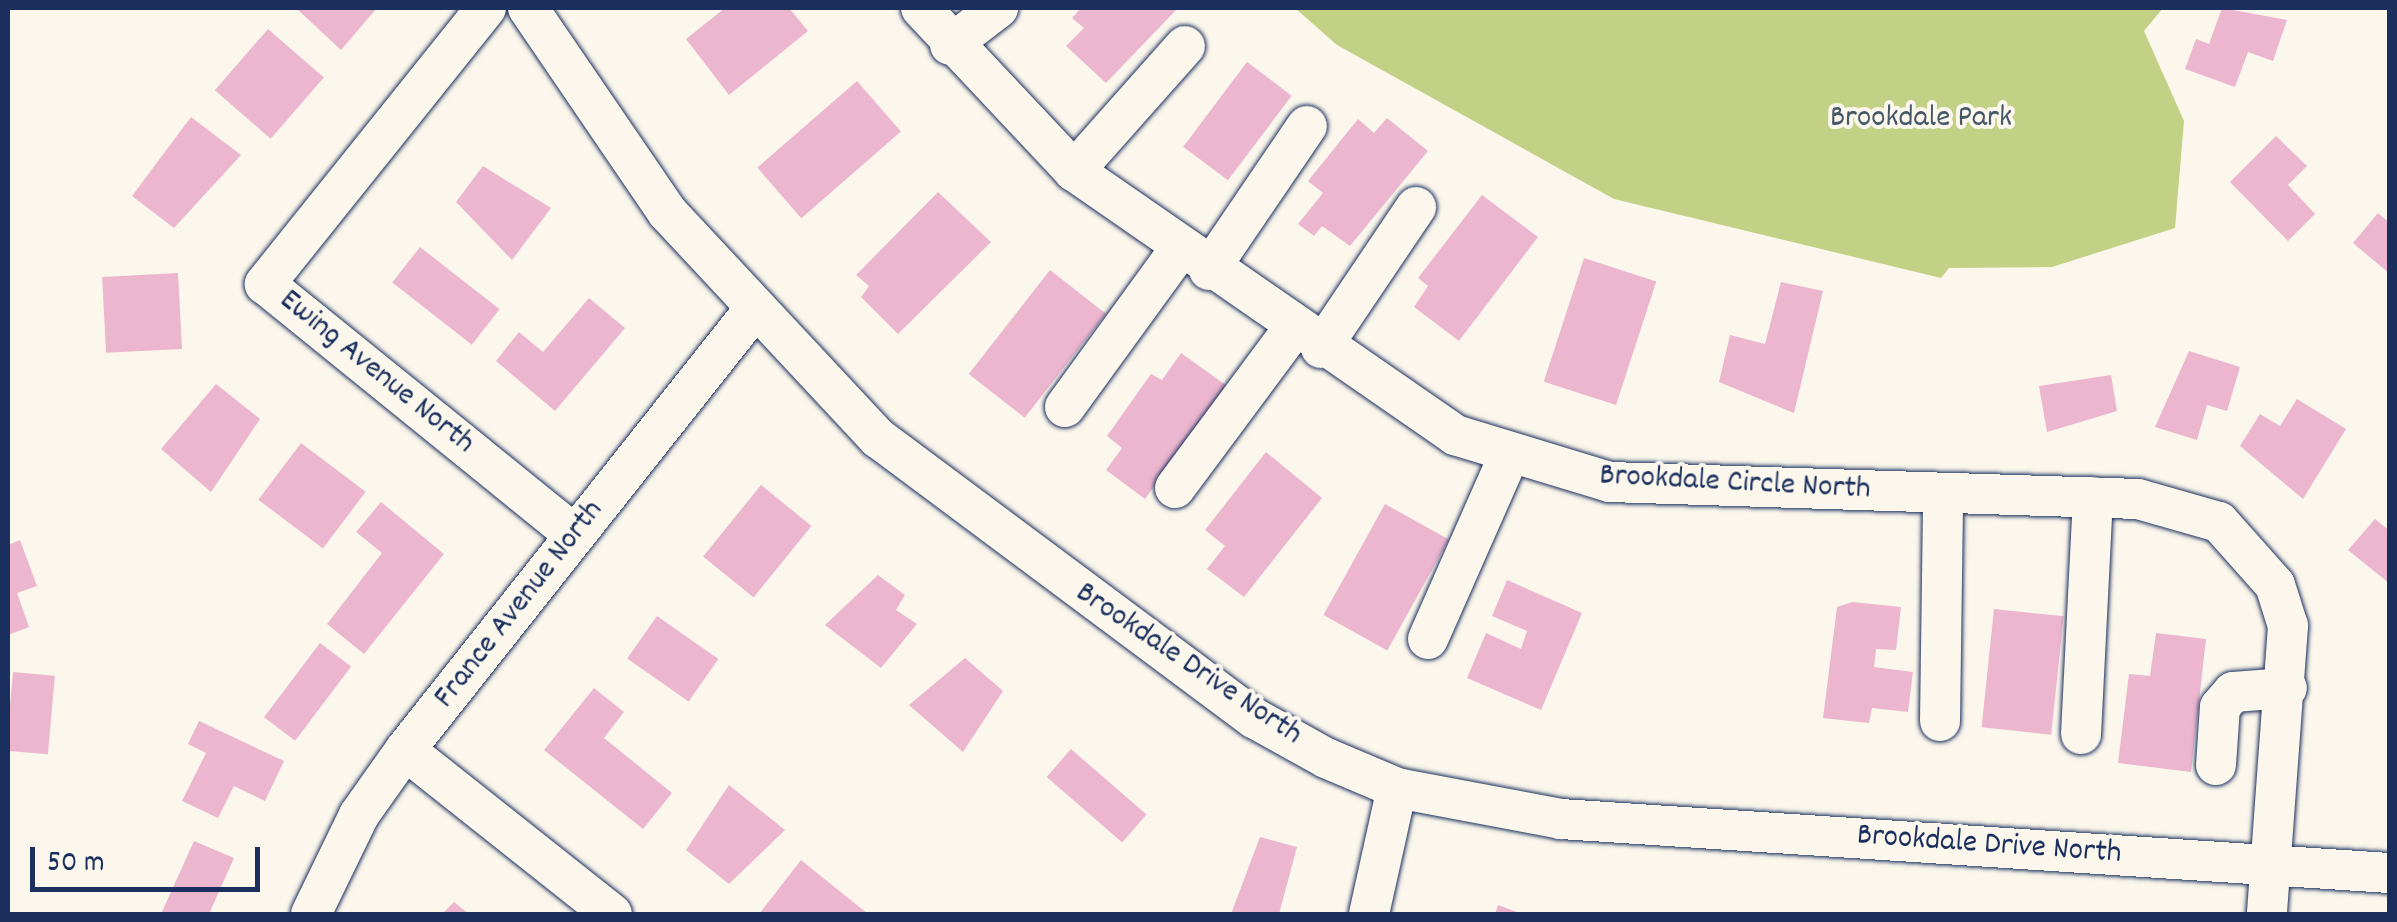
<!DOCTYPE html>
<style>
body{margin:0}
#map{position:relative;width:2397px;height:922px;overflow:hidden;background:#fbf7ec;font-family:Dekko,sans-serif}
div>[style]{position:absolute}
.green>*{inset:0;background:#c2d185}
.building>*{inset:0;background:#ecb6cf;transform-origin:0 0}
.roads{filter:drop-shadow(0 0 2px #1b2f5e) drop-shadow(0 0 2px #1b2f5e)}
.minor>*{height:40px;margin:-20px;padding:0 20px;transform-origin:20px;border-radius:20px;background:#fbf7ec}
span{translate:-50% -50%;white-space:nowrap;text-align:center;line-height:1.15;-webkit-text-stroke:8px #fbf7ec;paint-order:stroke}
.park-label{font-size:32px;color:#455868}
.street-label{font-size:32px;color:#1b2f5e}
.frame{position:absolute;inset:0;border:10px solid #1b2f5e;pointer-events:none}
.scale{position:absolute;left:30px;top:847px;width:230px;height:45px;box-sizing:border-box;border:5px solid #1b2f5e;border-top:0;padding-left:12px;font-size:30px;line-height:35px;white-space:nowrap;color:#1b2f5e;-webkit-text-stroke:8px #fbf7ec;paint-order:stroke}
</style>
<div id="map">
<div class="green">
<i style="clip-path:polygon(1295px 8px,2163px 8px,2144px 31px,2184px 121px,2175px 228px,2052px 267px,1949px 268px,1941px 278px,1614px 199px,1337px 45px)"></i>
</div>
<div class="building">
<i style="clip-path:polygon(296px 8px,377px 8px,341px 50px)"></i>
<i style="clip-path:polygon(725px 8px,789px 8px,808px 31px,729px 95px,686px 39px)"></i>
<i style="clip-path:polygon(1081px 8px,1178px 8px,1106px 83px,1066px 46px,1084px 28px,1072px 18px)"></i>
<i style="clip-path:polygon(2222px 8px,2287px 20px,2273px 61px,2248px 52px,2235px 87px,2185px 69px,2196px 39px,2209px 44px)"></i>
<i style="left:268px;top:29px;width:74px;height:81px;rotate:41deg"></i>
<i style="left:1247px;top:62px;width:56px;height:106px;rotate:37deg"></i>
<i style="left:857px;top:81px;width:67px;height:132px;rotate:49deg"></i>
<i style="clip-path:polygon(191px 117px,241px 155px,174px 228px,132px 196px)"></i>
<i style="clip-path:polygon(1387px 118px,1428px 151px,1350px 246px,1322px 226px,1314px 236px,1298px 224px,1323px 193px,1308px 181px,1358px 119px,1374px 133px)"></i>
<i style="clip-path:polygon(2276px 136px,2307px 166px,2288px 185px,2315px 214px,2288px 241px,2230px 182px)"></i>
<i style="clip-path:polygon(483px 166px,551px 208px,512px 260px,456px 202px)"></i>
<i style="clip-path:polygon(938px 192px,991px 242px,898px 334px,861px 297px,869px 286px,856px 275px)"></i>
<i style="clip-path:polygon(1482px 195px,1538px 237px,1459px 341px,1414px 307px,1428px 286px,1418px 278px)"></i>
<i style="clip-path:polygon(2378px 213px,2390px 223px,2390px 274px,2353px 243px)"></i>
<i style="left:420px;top:247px;width:101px;height:45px;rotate:38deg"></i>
<i style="left:1584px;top:258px;width:76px;height:130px;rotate:18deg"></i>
<i style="left:1050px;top:270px;width:71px;height:132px;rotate:38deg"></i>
<i style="left:178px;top:273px;width:76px;height:76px;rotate:87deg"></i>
<i style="clip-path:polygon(1781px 282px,1823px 291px,1794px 413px,1719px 382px,1730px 335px,1765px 344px)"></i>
<i style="clip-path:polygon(589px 298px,625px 328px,555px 411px,496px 361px,519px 332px,543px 352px)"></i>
<i style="clip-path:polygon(2189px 351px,2240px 367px,2227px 411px,2207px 405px,2197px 440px,2155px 427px)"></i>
<i style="clip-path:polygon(1181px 353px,1227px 386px,1145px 499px,1106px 470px,1122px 448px,1107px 436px,1151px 374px,1162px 380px)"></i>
<i style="clip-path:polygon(2111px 375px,2117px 411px,2047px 432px,2039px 386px)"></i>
<i style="clip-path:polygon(216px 384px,260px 419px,211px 492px,161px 449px)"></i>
<i style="clip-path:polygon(2297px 399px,2346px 429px,2303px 499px,2240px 446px,2260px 414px,2280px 426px)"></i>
<i style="left:301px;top:443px;width:81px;height:71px;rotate:37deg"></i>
<i style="clip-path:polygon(1266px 452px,1322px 498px,1244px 597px,1207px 569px,1225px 546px,1205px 530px)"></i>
<i style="left:761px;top:485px;width:65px;height:92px;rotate:39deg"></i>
<i style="clip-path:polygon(381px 502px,444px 554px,364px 654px,327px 624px,382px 553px,356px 532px)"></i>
<i style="left:1385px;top:504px;width:73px;height:127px;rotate:29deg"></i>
<i style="clip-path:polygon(2375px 519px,2390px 531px,2390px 584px,2348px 550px)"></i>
<i style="clip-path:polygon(20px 540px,37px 586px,17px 593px,29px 627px,8px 635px,8px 545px)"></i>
<i style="clip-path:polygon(878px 575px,905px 595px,896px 610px,917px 624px,881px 668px,825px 625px)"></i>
<i style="clip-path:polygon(1507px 580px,1582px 613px,1541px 710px,1467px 678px,1486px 633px,1521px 649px,1527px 631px,1492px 616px)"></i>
<i style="clip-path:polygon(1852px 602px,1901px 607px,1896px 650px,1876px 649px,1874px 667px,1913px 672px,1908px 712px,1872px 708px,1869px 723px,1823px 718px,1837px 607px)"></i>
<i style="left:1994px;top:609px;width:70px;height:119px;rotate:6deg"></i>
<i style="left:657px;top:616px;width:75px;height:52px;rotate:35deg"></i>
<i style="clip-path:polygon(2156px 633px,2206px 639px,2191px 772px,2118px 763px,2129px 674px,2150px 676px)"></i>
<i style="left:320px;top:643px;width:39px;height:93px;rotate:37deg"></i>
<i style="clip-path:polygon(965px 658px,1003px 691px,963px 752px,909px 705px)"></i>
<i style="left:13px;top:672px;width:42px;height:79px;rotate:5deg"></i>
<i style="clip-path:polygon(594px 688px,624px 712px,604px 738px,672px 793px,643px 829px,544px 750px)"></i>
<i style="clip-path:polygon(199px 721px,284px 761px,265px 801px,234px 786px,218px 818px,182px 801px,206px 753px,188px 744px)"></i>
<i style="left:1071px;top:749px;width:100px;height:37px;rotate:41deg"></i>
<i style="clip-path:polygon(729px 785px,785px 830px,729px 884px,686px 850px)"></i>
<i style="clip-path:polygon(1260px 837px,1297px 847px,1279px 914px,1231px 914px)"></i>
<i style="clip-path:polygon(194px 841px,234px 858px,209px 914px,161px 914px)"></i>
<i style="clip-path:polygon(801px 860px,868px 914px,759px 914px)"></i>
<i style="clip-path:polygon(454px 902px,469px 914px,442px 914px)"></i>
<i style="clip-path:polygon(1498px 905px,1522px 914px,1495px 914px)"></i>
</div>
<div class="roads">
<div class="minor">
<i style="left:486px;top:8px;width:354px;rotate:128.7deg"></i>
<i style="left:265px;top:284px;width:399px;rotate:39deg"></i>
<i style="left:528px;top:8px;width:248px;rotate:55.7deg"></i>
<i style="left:668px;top:213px;width:308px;rotate:47deg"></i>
<i style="left:878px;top:438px;width:469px;rotate:36.7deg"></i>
<i style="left:1254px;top:718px;width:82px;rotate:29.1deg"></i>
<i style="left:1326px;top:758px;width:77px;rotate:22.9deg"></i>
<i style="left:1397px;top:788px;width:167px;rotate:10.7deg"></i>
<i style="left:1561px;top:819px;width:831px;rotate:3.73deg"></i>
<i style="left:921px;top:8px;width:224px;rotate:46.8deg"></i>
<i style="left:1074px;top:171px;width:464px;rotate:34.7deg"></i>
<i style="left:1455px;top:435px;width:162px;rotate:16.9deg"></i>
<i style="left:1610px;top:482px;width:528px;rotate:1.84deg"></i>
<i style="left:2138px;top:499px;width:84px;rotate:15.9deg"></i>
<i style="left:2219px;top:522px;width:84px;rotate:48.4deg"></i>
<i style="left:2275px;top:585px;width:43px;rotate:72.4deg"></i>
<i style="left:2288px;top:626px;width:289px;rotate:94.2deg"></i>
<i style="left:950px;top:45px;width:61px;rotate:-37.6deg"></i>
<i style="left:1074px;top:171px;width:167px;rotate:-48.4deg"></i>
<i style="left:1209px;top:270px;width:174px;rotate:-55.8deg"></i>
<i style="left:1321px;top:348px;width:170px;rotate:-56deg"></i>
<i style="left:1065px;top:407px;width:194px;rotate:-54deg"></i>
<i style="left:1175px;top:488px;width:198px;rotate:-53.4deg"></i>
<i style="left:1428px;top:639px;width:201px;rotate:-66.2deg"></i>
<i style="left:1940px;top:721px;width:228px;rotate:-89.2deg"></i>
<i style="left:2081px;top:734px;width:237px;rotate:-87.1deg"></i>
<i style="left:405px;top:750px;width:264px;rotate:38.4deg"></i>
<i style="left:2216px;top:765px;width:58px;rotate:-86.1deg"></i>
<i style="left:2220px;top:707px;width:20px;rotate:-49deg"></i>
<i style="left:2233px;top:692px;width:54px;rotate:-4.2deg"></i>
<i style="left:311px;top:914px;width:110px;rotate:-64.1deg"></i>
<i style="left:359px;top:815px;width:80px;rotate:-54.7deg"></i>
<i style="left:405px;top:750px;width:560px;rotate:-51.6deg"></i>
<i style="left:1369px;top:914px;width:129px;rotate:-77.5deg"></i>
</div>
</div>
<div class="park-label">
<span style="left:1921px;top:119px">Brookdale Park</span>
</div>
<div class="street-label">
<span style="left:376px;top:373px;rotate:39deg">Ewing Avenue North</span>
<span style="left:1735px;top:484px;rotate:3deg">Brookdale Circle North</span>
<span style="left:520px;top:605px;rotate:-52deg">France Avenue North</span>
<span style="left:1188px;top:665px;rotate:34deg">Brookdale Drive North</span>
<span style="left:1989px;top:846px;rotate:4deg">Brookdale Drive North</span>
</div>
<div class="frame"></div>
<div class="scale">50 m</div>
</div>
